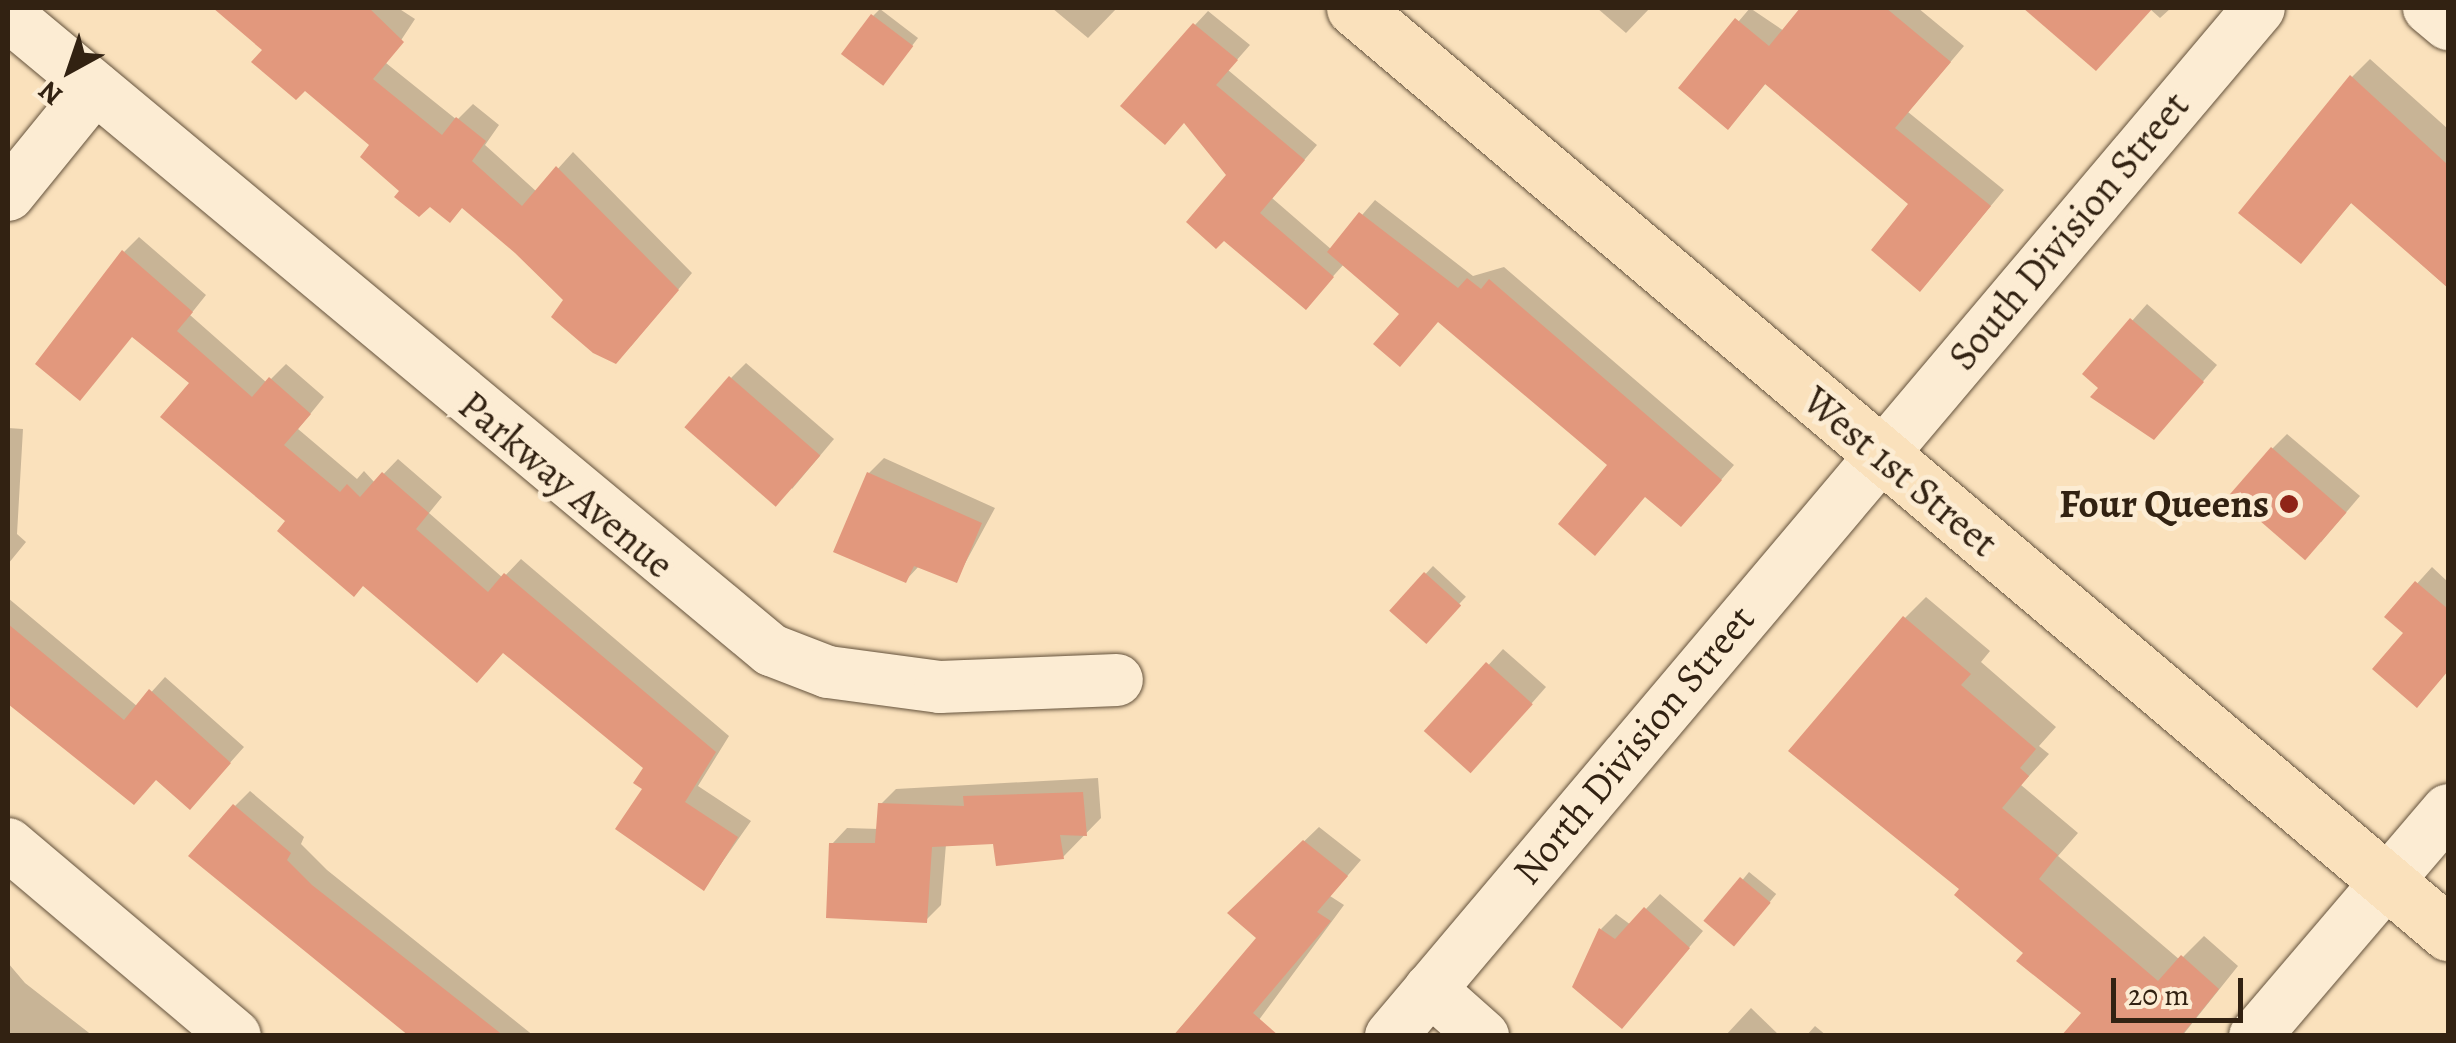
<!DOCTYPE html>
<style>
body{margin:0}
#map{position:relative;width:2456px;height:1043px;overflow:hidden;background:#fae1bc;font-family:Alegreya,serif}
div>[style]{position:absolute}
.shadow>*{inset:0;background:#0003;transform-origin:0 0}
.building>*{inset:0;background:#e2987d;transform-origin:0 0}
.roads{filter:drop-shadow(0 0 2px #64523c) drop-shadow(0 0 2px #64523c)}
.minor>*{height:52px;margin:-26px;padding:0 26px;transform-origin:26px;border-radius:26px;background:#fcecd3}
.major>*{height:55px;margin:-27.5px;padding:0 27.5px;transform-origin:27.5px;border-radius:27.5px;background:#fae1bc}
.dots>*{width:28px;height:28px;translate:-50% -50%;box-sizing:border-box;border:5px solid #fcecd3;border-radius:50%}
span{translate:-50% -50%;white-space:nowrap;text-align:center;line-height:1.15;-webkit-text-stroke:10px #fcecd3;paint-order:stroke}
.street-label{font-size:40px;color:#322212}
.poi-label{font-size:40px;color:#322212;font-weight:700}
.right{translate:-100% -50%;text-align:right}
.frame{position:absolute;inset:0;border:10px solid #322212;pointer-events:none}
.north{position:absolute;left:20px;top:20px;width:100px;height:100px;-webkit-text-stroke:8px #fcecd3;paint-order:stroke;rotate:220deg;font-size:28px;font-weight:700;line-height:40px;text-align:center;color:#322212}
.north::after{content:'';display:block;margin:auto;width:35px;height:45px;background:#322212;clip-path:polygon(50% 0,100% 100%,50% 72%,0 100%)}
.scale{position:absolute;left:2111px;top:978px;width:132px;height:45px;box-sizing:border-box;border:5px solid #322212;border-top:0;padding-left:12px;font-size:30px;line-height:35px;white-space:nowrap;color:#322212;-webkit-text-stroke:8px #fcecd3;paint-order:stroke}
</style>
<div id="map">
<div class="shadow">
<i style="clip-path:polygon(216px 8px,398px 8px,415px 19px,386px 63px,457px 120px,473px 104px,499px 125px,485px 145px,537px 192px,573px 152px,692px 273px,631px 346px,463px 206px,403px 191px,373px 144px)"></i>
<i style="clip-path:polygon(1052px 8px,1117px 8px,1088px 38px)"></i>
<i style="clip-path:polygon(1597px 8px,1650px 8px,1626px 33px)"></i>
<i style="clip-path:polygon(1750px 8px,1784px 31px,1803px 8px,1918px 8px,1964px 46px,1908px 112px,2004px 190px,1935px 273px,1912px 204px,1767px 82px,1743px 111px,1682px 88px)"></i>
<i style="clip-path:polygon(2049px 8px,2171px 8px,2160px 18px,2150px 9px,2039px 18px)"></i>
<i style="clip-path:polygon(880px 9px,918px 38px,888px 77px,873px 16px)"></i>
<i style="clip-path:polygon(1208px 11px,1250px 45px,1228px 70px,1317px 145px,1272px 198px,1332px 250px,1375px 200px,1473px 276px,1504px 267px,1734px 465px,1695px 510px,1610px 465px,1439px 320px,1402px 313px,1344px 264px,1319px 292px,1230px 175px,1195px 25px)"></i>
<i style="clip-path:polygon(2370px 59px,2448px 129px,2448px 288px,2352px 202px,2301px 261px,2352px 77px)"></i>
<i style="clip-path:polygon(139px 237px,206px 295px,190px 315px,267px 383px,286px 364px,324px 397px,298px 429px,357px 479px,364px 471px,375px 483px,398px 459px,442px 497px,429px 513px,503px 578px,521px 559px,729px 736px,698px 786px,751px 821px,704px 888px,645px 788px,646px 767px,504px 650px,288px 521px,192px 382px,124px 252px)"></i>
<i style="clip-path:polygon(2147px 304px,2217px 365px,2168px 422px,2086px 373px)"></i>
<i style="clip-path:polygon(746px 363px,834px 439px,792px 489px,731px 378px)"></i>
<i style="clip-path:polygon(8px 428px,23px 429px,17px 534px,26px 542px,8px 564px)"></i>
<i style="clip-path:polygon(2287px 434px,2360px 496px,2321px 542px,2272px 449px)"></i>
<i style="clip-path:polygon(884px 458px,995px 508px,956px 580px,920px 565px,906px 580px,869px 473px)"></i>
<i style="left:1433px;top:566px;width:45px;height:60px;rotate:43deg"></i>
<i style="clip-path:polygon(2432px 567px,2448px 582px,2448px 670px,2432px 689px,2406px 633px,2387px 617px)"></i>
<i style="clip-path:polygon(1926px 597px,1990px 651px,1981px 662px,2056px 727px,2039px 746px,2049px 754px,2021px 785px,2078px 833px,2058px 856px,2180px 960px,2204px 936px,2238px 966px,2182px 1036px,2064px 1036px,2085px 1013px,1962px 889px,1905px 618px)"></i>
<i style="clip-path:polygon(8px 598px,138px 707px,165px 677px,244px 747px,204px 792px,157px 778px,134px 802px,8px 690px)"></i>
<i style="clip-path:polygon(1503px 649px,1546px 687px,1486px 755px,1428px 732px)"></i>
<i style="clip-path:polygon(1098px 778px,1101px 818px,1063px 857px,995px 842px,946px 844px,941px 905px,926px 920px,832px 844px,847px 828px,879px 829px,880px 805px,896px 789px)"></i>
<i style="clip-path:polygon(250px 791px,304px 837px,301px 844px,327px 870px,534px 1036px,412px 1036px,235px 806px)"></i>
<i style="clip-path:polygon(1319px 827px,1361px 860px,1330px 896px,1344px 905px,1247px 1036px,1173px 1036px,1260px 938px,1230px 913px)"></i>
<i style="left:1749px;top:872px;width:35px;height:63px;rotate:39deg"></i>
<i style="clip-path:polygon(1660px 894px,1703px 931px,1636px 1010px,1601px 929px,1616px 914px,1631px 925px)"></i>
<i style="clip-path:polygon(8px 963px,25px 983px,93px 1036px,8px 1036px)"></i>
<i style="clip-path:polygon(1751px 1008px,1780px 1036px,1725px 1036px)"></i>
<i style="clip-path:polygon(1815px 1026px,1827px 1036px,1806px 1036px)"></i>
</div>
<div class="building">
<i style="clip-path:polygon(213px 8px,369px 8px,404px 42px,373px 79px,442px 135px,456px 117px,486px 141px,472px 161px,522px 206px,556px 166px,679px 290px,616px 364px,593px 353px,551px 317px,563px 300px,515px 253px,462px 208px,450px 223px,430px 207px,419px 217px,394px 197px,399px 191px,360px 157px,369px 145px,305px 91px,296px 100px,251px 62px,262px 50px)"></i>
<i style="clip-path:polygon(1800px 8px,1886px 8px,1951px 62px,1895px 128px,1991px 206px,1920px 292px,1871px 250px,1908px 204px,1765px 84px,1728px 130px,1678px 88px,1735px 18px,1769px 46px)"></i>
<i style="clip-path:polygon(2023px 8px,2153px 8px,2096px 71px)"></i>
<i style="left:871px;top:14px;width:53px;height:50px;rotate:37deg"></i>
<i style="clip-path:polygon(1193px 23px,1238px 60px,1216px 85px,1305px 160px,1260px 213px,1334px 277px,1306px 310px,1224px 241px,1216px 249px,1186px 222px,1226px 175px,1184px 123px,1165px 145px,1120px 106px)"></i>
<i style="clip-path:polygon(2350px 75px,2448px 165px,2448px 288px,2351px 203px,2301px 264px,2238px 213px)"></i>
<i style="clip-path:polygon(1359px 212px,1458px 288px,1467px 278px,1481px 289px,1489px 279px,1722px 480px,1681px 527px,1645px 497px,1595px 556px,1558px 524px,1607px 465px,1438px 322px,1400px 367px,1373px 344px,1399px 314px,1327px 252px)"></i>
<i style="clip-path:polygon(122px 250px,193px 312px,177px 331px,252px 397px,269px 377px,311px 414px,284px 445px,340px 492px,347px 484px,360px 497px,382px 472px,429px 513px,416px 529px,488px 592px,504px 573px,716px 752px,685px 802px,738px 837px,704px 891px,615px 829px,642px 789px,633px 783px,643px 768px,503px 653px,477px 683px,363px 586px,354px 597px,277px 531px,285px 521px,160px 417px,189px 383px,132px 337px,80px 401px,35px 364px)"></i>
<i style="clip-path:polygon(2130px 318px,2204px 382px,2154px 440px,2090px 397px,2098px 388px,2082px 374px)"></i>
<i style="left:729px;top:376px;width:121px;height:68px;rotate:41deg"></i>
<i style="left:2271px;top:447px;width:100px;height:63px;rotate:41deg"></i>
<i style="clip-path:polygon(867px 472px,982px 523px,957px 583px,914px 566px,906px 583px,833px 552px)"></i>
<i style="left:1424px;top:572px;width:50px;height:52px;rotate:42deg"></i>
<i style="clip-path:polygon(2415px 581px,2448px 609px,2448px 671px,2417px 708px,2372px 669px,2403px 633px,2384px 617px)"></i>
<i style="clip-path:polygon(1903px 616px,1971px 674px,1961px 685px,2036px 749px,2020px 768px,2029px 776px,2002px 808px,2058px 855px,2039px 879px,2158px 981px,2181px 955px,2219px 989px,2181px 1036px,2061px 1036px,2081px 1013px,2016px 961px,2023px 953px,1954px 895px,1959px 889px,1788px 751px)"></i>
<i style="clip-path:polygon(8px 624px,124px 720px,149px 689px,231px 763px,190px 810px,156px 780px,134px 805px,8px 704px)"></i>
<i style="left:1486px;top:662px;width:63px;height:93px;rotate:42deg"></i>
<i style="clip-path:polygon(1083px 792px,1087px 836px,1060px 835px,1064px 859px,996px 866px,993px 844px,932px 847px,927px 923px,826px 918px,829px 843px,875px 843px,878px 803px,964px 806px,963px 796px)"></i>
<i style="clip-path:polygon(233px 804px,291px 853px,287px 860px,312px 885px,504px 1036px,409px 1036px,188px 856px)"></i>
<i style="clip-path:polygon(1303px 840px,1348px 876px,1317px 912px,1331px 921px,1253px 1013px,1279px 1036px,1173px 1036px,1256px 938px,1227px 913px)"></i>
<i style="left:1740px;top:877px;width:40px;height:57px;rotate:40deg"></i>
<i style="clip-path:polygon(1644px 907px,1690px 948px,1622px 1029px,1572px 987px,1599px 928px,1615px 939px)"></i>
</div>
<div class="roads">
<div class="minor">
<i style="left:2429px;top:8px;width:25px;rotate:40deg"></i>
<i style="left:8px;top:15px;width:993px;rotate:39.77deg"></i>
<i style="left:771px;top:650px;width:61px;rotate:21.1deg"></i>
<i style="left:828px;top:672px;width:113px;rotate:7.6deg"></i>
<i style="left:940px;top:687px;width:177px;rotate:-2.3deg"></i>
<i style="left:8px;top:195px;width:138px;rotate:-50.9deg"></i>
<i style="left:8px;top:844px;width:297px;rotate:40.2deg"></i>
<i style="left:1430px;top:989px;width:71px;rotate:41.6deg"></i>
<i style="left:1391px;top:1036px;width:1345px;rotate:-49.82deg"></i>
<i style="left:2255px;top:1036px;width:297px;rotate:-49.5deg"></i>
</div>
<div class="major">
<i style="left:1354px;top:8px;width:1433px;rotate:40.22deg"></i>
</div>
</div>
<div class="dots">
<i style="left:2289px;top:504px;background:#8f2418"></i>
</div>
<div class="street-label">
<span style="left:2069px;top:231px;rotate:-50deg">South Division Street</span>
<span style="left:1900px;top:472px;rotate:40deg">West 1st Street</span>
<span style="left:566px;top:485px;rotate:40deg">Parkway Avenue</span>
<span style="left:1634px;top:745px;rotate:-50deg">North Division Street</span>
</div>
<div class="poi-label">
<span class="right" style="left:2269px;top:504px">Four Queens</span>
</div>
<div class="frame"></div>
<div class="north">N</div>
<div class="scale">20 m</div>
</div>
